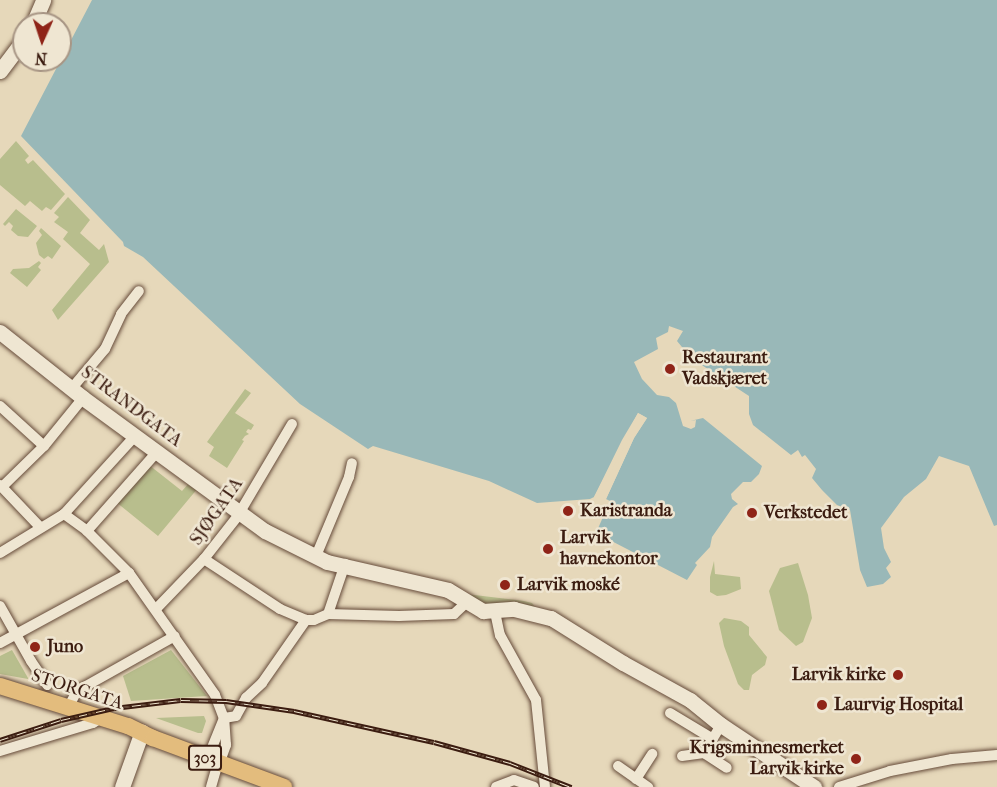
<!DOCTYPE html>
<meta charset="utf-8">
<style>
body{margin:0}
#map{position:relative;width:997px;height:787px;overflow:hidden;background:#e6d8ba;font-family:"IM FELL French Canon",serif}
div>[style]{position:absolute}
.green>*{inset:0;background:#b8be8d}
.water>*{inset:0;background:#99b8b8}
.pier>*{inset:0;background:#e6d8ba}
.roads{filter:drop-shadow(0 0 2px #664b3a) drop-shadow(0 0 2px #664b3a)}
.minor>*{height:10px;margin:-5px;padding:0 5px;transform-origin:5px;border-radius:5px;background:#efe6d2}
.secondary>*{height:15px;margin:-7.5px;padding:0 7.5px;transform-origin:7.5px;border-radius:7.5px;background:#efe6d2}
.primary>*{height:16px;margin:-8px;padding:0 8px;transform-origin:8px;border-radius:8px;background:#e3bc7d}
.rail>*{height:5px;margin-top:-2.5px;transform-origin:0;background:repeating-linear-gradient(90deg,#efe6d2 0 9px,#3b1c10 0 18px);box-sizing:border-box;border-block:2px solid #3b1c10}
.dots>*{width:16px;height:16px;translate:-50% -50%;box-sizing:border-box;border:3px solid #efe6d2;border-radius:50%}
span{translate:-50% -50%;white-space:nowrap;text-align:center;line-height:1.15;-webkit-text-stroke:5px #efe6d2;paint-order:stroke}
.shield-label span{padding:2px 4px;background:#efe6d2;border:2px solid;border-radius:4px;-webkit-text-stroke-width:0}
.shield-label{font-size:16px;color:#3b1c10;font-weight:700}
.poi-label{font-size:18px;color:#3b1c10;font-weight:700}
.left{translate:0 -50%;text-align:left}
.right{translate:-100% -50%;text-align:right}
.street-label{font-size:18px;color:#3b1c10}
.north{position:absolute;left:12px;top:12px;width:60px;height:60px;box-sizing:border-box;background:#efe6d2;border:2px solid #a79584;border-radius:50%;rotate:183deg;font-size:16px;font-weight:700;line-height:24px;text-align:center;color:#3b1c10}
.north::after{content:'';display:block;margin:auto;width:21px;height:27px;background:#8f2418;clip-path:polygon(50% 0,100% 100%,50% 72%,0 100%)}
</style>
<div id="map">
<div class="green">
<i style="clip-path:polygon(16px 141px,29px 156px,25px 160px,28px 164px,33px 160px,65px 194px,51px 210px,46px 207px,42px 211px,30px 201px,25px 206px,0 185px,0 159px)"></i>
<i style="clip-path:polygon(68px 197px,90px 220px,80px 233px,99px 250px,104px 244px,109px 262px,58px 320px,52px 310px,90px 264px,63px 239px,68px 232px,54px 222px,59px 217px,54px 213px)"></i>
<i style="clip-path:polygon(16px 209px,37px 226px,28px 237px,18px 236px,11px 230px,13px 226px,9px 222px,5px 226px,3px 224px)"></i>
<i style="clip-path:polygon(41px 228px,61px 246px,52px 259px,48px 256px,44px 259px,39px 255px,36px 243px,42px 235px,39px 231px)"></i>
<i style="clip-path:polygon(39px 261px,41px 263px,38px 267px,41px 270px,27px 287px,10px 273px,13px 269px,29px 268px)"></i>
<i style="clip-path:polygon(245px 389px,251px 393px,235px 413px,254px 425px,251px 430px,248px 429px,246px 432px,249px 434px,245px 436px,242px 440px,244px 441px,227px 468px,209px 456px,214px 447px,207px 442px)"></i>
<i style="clip-path:polygon(149px 465px,182px 491px,190px 482px,198px 488px,158px 536px,116px 502px)"></i>
<i style="clip-path:polygon(714px 561px,715px 574px,740px 577px,741px 589px,726px 595px,717px 596px,710px 592px,710px 577px)"></i>
<i style="clip-path:polygon(798px 563px,808px 595px,812px 618px,803px 642px,796px 646px,779px 630px,769px 591px,780px 568px)"></i>
<i style="clip-path:polygon(466px 594px,524px 601px,532px 603px,536px 608px,487px 607px)"></i>
<i style="clip-path:polygon(724px 618px,741px 621px,749px 627px,749px 635px,767px 657px,765px 665px,752px 675px,749px 690px,744px 690px,738px 684px,724px 646px,719px 623px)"></i>
<i style="clip-path:polygon(12px 650px,28px 678px,28px 679px,0 674px,0 656px)"></i>
<i style="clip-path:polygon(171px 650px,207px 696px,131px 701px,123px 676px)"></i>
<i style="clip-path:polygon(204px 716px,206px 721px,202px 733px,198px 733px,156px 718px)"></i>
</div>
<div class="water">
<i style="clip-path:polygon(92px 0,997px 0,997px 525px,994px 526px,969px 466px,939px 456px,926px 479px,904px 497px,881px 528px,884px 548px,891px 562px,886px 568px,891px 577px,883px 584px,867px 587px,860px 570px,850px 510px,837px 505px,822px 490px,812px 478px,816px 469px,805px 455px,802px 457px,798px 450px,791px 455px,753px 425px,749px 414px,749px 396px,691px 358px,677px 341px,683px 331px,669px 326px,668px 332px,656px 338px,658px 349px,634px 362px,642px 379px,657px 395px,669px 397px,676px 403px,683px 426px,691px 429px,695px 427px,696px 420px,690px 421px,703px 418px,762px 466px,759px 474px,751px 482px,743px 482px,731px 494px,732px 499px,738px 504px,733px 507px,712px 537px,710px 547px,695px 563px,697px 565px,687px 580px,596px 533px,610px 501px,606px 499px,634px 438px,647px 418px,638px 413px,622px 440px,594px 497px,590px 499px,537px 503px,489px 481px,373px 446px,368px 449px,300px 404px,143px 257px,124px 246px,123px 242px,21px 136px)"></i>
</div>
<div class="pier">
<i style="clip-path:polygon(638px 413px,647px 418px,634px 438px,606px 499px,603px 498px,631px 436px,643px 419px,639px 417px,598px 498px,594px 497px)"></i>
</div>
<div class="roads">
<div class="minor">
<i style="left:72px;top:388px;width:51px;rotate:-49.8deg"></i>
<i style="left:105px;top:349px;width:38px;rotate:-65deg"></i>
<i style="left:121px;top:314px;width:29px;rotate:-52deg"></i>
<i style="left:0;top:406px;width:59px;rotate:42.3deg"></i>
<i style="left:0;top:485px;width:59px;rotate:46.4deg"></i>
<i style="left:2px;top:487px;width:59px;rotate:-44.3deg"></i>
<i style="left:44px;top:446px;width:62px;rotate:-50.9deg"></i>
<i style="left:64px;top:514px;width:29px;rotate:36deg"></i>
<i style="left:87px;top:531px;width:59px;rotate:45deg"></i>
<i style="left:129px;top:573px;width:149px;rotate:54.8deg"></i>
<i style="left:215px;top:695px;width:25px;rotate:69deg"></i>
<i style="left:224px;top:718px;width:35px;rotate:112deg"></i>
<i style="left:211px;top:751px;width:10px;rotate:73deg"></i>
<i style="left:214px;top:761px;width:9px;rotate:-32deg"></i>
<i style="left:222px;top:756px;width:12px;rotate:-70deg"></i>
<i style="left:226px;top:745px;width:27px;rotate:-94deg"></i>
<i style="left:224px;top:718px;width:12px;rotate:-9deg"></i>
<i style="left:236px;top:716px;width:21px;rotate:-61deg"></i>
<i style="left:246px;top:698px;width:22px;rotate:-43deg"></i>
<i style="left:262px;top:683px;width:77px;rotate:-55.1deg"></i>
<i style="left:87px;top:531px;width:106px;rotate:-48.5deg"></i>
<i style="left:0;top:553px;width:75px;rotate:-31.4deg"></i>
<i style="left:64px;top:514px;width:105px;rotate:-47.7deg"></i>
<i style="left:316px;top:556px;width:86px;rotate:-67.3deg"></i>
<i style="left:349px;top:477px;width:14px;rotate:-78deg"></i>
<i style="left:204px;top:559px;width:91px;rotate:33.3deg"></i>
<i style="left:280px;top:609px;width:28px;rotate:23deg"></i>
<i style="left:306px;top:620px;width:8px"></i>
<i style="left:314px;top:620px;width:15px;rotate:-23deg"></i>
<i style="left:328px;top:614px;width:71px;rotate:1.6deg"></i>
<i style="left:399px;top:616px;width:55px;rotate:-2.1deg"></i>
<i style="left:454px;top:614px;width:16px;rotate:-43deg"></i>
<i style="left:0;top:606px;width:63px;rotate:60.6deg"></i>
<i style="left:31px;top:661px;width:29px;rotate:56deg"></i>
<i style="left:156px;top:609px;width:69px;rotate:-46.2deg"></i>
<i style="left:204px;top:559px;width:53px;rotate:-51.8deg"></i>
<i style="left:237px;top:517px;width:108px;rotate:-59.4deg"></i>
<i style="left:495px;top:612px;width:24px;rotate:78deg"></i>
<i style="left:500px;top:635px;width:74px;rotate:61deg"></i>
<i style="left:536px;top:700px;width:87px;rotate:84.1deg"></i>
<i style="left:328px;top:614px;width:53px;rotate:-71.2deg"></i>
<i style="left:0;top:643px;width:147px;rotate:-28.5deg"></i>
<i style="left:69px;top:706px;width:17px;rotate:-62deg"></i>
<i style="left:77px;top:691px;width:112px;rotate:-29.3deg"></i>
<i style="left:670px;top:713px;width:50px;rotate:31.2deg"></i>
<i style="left:721px;top:725px;width:33px;rotate:121deg"></i>
<i style="left:704px;top:753px;width:27px;rotate:33deg"></i>
<i style="left:0;top:751px;width:97px;rotate:-16.8deg"></i>
<i style="left:93px;top:723px;width:9px;rotate:-32deg"></i>
<i style="left:682px;top:756px;width:22px;rotate:-8deg"></i>
<i style="left:618px;top:766px;width:37px;rotate:35deg"></i>
<i style="left:636px;top:779px;width:30px;rotate:-57deg"></i>
<i style="left:211px;top:787px;width:26px;rotate:-74deg"></i>
<i style="left:496px;top:787px;width:19px;rotate:-21deg"></i>
<i style="left:514px;top:780px;width:21px;rotate:19deg"></i>
<i style="left:839px;top:787px;width:53px;rotate:-17.4deg"></i>
<i style="left:890px;top:771px;width:63px;rotate:-11deg"></i>
<i style="left:952px;top:759px;width:45px;rotate:-5.1deg"></i>
</div>
<div class="secondary">
<i style="left:33px;top:24px;width:26px;rotate:-67deg"></i>
<i style="left:0;top:71px;width:40px;rotate:-53deg"></i>
<i style="left:0;top:332px;width:106px;rotate:38.5deg"></i>
<i style="left:83px;top:398px;width:225px;rotate:36.2deg"></i>
<i style="left:265px;top:531px;width:69px;rotate:26.6deg"></i>
<i style="left:327px;top:562px;width:124px;rotate:13deg"></i>
<i style="left:448px;top:590px;width:41px;rotate:31deg"></i>
<i style="left:483px;top:611px;width:31px;rotate:-4deg"></i>
<i style="left:514px;top:609px;width:38px;rotate:14deg"></i>
<i style="left:551px;top:618px;width:85px;rotate:32deg"></i>
<i style="left:623px;top:663px;width:77px;rotate:28.9deg"></i>
<i style="left:690px;top:700px;width:40px;rotate:39deg"></i>
<i style="left:721px;top:725px;width:112px;rotate:33.7deg"></i>
<i style="left:122px;top:787px;width:59px;rotate:-70.3deg"></i>
</div>
<div class="primary">
<i style="left:0;top:686px;width:134px;rotate:17.4deg"></i>
<i style="left:128px;top:726px;width:28px;rotate:26deg"></i>
<i style="left:153px;top:738px;width:140px;rotate:20.5deg"></i>
</div>
</div>
<div class="rail">
<i style="left:0;top:740px;width:64px;rotate:-18.2deg"></i>
<i style="left:61px;top:720px;width:54px;rotate:-12.8deg"></i>
<i style="left:114px;top:708px;width:67px;rotate:-6.8deg"></i>
<i style="left:181px;top:700px;width:45px;rotate:1.3deg"></i>
<i style="left:226px;top:701px;width:69px;rotate:8.4deg"></i>
<i style="left:294px;top:711px;width:143px;rotate:12.5deg"></i>
<i style="left:434px;top:742px;width:79px;rotate:15.4deg"></i>
<i style="left:510px;top:763px;width:66px;rotate:21.5deg"></i>
</div>
<div class="dots">
<i style="left:670px;top:369px;background:#8f2418"></i>
<i style="left:568px;top:511px;background:#8f2418"></i>
<i style="left:752px;top:513px;background:#8f2418"></i>
<i style="left:548px;top:549px;background:#8f2418"></i>
<i style="left:505px;top:585px;background:#8f2418"></i>
<i style="left:35px;top:647px;background:#8f2418"></i>
<i style="left:898px;top:675px;background:#8f2418"></i>
<i style="left:822px;top:705px;background:#8f2418"></i>
<i style="left:856px;top:759px;background:#8f2418"></i>
</div>
<div class="shield-label">
<span style="left:205px;top:758px">303</span>
</div>
<div class="poi-label">
<span class="left" style="left:682px;top:369px">Restaurant<br>Vadskjæret</span>
<span class="left" style="left:580px;top:511px">Karistranda</span>
<span class="left" style="left:764px;top:513px">Verkstedet</span>
<span class="left" style="left:560px;top:549px">Larvik<br>havnekontor</span>
<span class="left" style="left:517px;top:585px">Larvik moské</span>
<span class="left" style="left:47px;top:647px">Juno</span>
<span class="right" style="left:886px;top:675px">Larvik kirke</span>
<span class="left" style="left:834px;top:705px">Laurvig Hospital</span>
<span class="right" style="left:844px;top:759px">Krigsminnesmerket<br>Larvik kirke</span>
</div>
<div class="street-label">
<span style="left:131px;top:407px;rotate:37deg">STRANDGATA</span>
<span style="left:217px;top:512px;rotate:-55deg">SJØGATA</span>
<span style="left:77px;top:690px;rotate:18deg">STORGATA</span>
</div>
<div class="north">N</div>
</div>
